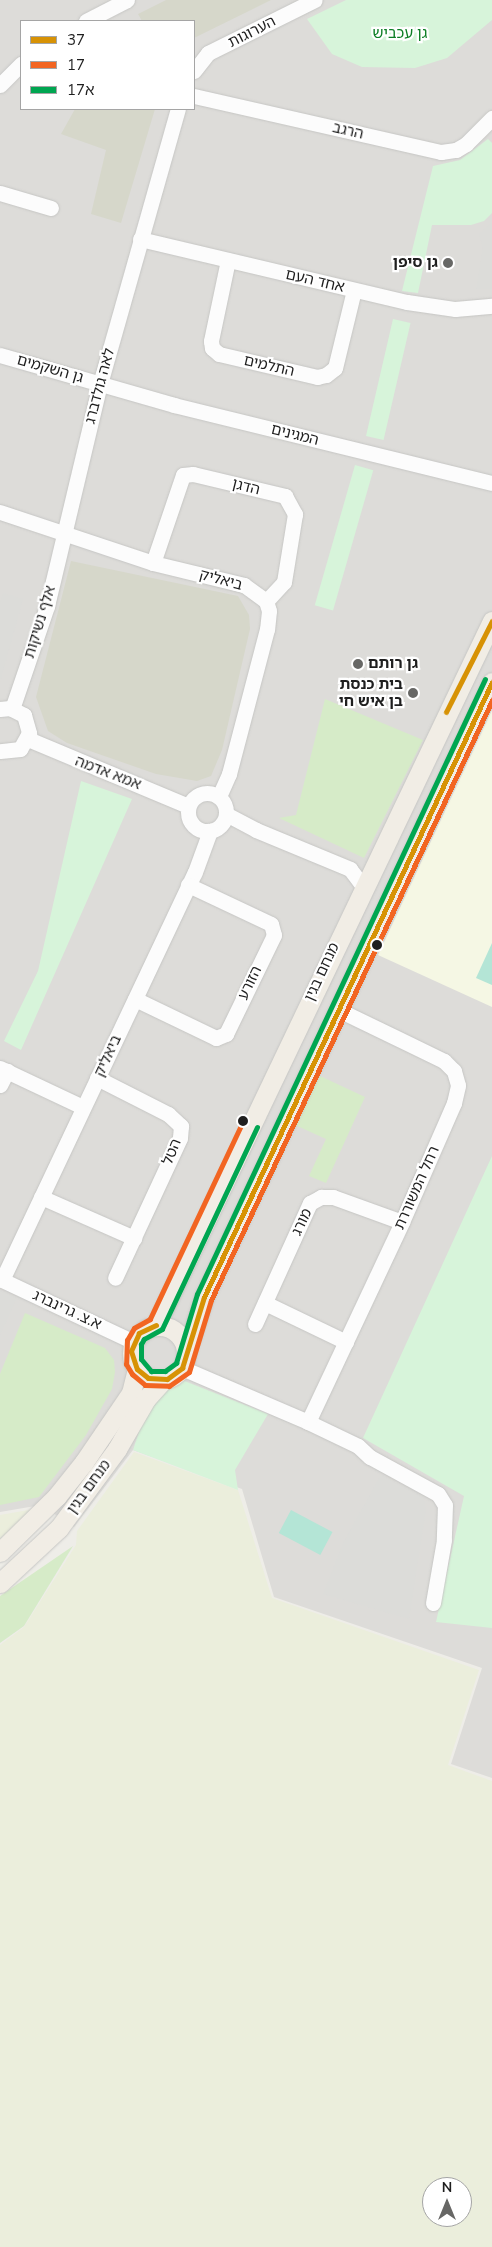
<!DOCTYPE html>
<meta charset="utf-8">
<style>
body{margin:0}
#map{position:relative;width:492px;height:2247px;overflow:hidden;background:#eeede8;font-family:"Nunito Sans","Noto Sans Hebrew",sans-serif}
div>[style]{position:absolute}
.residential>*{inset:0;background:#dddcd9}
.education>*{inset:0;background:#f5f7e4}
.construction>*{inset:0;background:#d6d7ca}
.farmland>*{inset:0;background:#ebeedc}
.grass>*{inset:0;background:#d6ebc8}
.park>*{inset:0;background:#d7f4da;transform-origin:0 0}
.pitch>*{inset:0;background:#b4e5d6;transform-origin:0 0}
.parking>*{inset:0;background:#dcdcd9}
.roads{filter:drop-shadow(0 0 1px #c6c6c4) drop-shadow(0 0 1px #c6c6c4)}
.minor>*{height:15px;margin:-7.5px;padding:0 7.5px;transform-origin:7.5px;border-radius:7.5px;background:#fcfcfc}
.minor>.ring{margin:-7.5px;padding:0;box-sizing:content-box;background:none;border:15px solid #fcfcfc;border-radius:50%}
.major>*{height:19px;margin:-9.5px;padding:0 9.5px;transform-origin:9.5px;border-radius:9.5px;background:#f1ede5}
.major>.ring{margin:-9.5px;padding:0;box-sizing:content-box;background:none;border:19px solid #f1ede5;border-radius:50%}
.bus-1>*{height:5px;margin:-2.5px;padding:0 2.5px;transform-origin:2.5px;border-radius:2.5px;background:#d79205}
.bus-2>*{height:5px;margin:-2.5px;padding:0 2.5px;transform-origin:2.5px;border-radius:2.5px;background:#f26522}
.bus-3>*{height:5px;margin:-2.5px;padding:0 2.5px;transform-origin:2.5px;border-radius:2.5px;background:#00a651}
.dots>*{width:14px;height:14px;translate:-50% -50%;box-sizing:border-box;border:2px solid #fff;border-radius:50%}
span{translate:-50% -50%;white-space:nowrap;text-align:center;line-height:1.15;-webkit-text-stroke:4.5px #fff;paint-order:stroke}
.street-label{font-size:15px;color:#1f1f1f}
.park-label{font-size:15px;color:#0d7e25}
.poi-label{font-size:15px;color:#1f1f1f;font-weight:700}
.right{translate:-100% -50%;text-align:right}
.left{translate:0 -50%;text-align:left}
.legend{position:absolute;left:20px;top:20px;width:175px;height:90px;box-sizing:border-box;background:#fff;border:1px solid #a5a5a5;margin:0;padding:6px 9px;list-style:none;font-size:15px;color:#1f1f1f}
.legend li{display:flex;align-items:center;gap:10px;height:25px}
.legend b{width:25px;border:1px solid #a5a5a5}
.north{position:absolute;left:422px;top:2177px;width:50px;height:50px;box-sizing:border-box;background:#fff;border:1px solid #a5a5a5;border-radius:50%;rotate:0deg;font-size:14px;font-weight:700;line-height:20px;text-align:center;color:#1f1f1f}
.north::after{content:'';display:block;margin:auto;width:18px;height:22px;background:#676765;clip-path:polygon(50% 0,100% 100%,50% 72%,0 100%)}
</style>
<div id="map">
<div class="residential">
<i style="clip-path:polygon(evenodd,0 0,492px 0,492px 1778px,451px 1764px,482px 1668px,274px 1597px,242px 1489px,133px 1450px,74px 1527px,41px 1505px,0 1512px,0 0,21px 21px,194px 21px,194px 109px,21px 109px,21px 21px)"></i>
</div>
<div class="education">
<i style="clip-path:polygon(492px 710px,492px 1007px,378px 955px)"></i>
</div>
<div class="construction">
<i style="clip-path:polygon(166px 0,271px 0,194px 38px,194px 21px,142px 21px,138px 14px)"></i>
<i style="clip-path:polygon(75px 109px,155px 109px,121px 223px,91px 214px,106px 150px,61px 134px)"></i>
<i style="clip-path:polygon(71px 561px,238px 596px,249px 615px,250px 629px,222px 750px,211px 776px,197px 781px,156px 774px,67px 743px,48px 731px,36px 697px)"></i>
</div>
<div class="farmland">
<i style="clip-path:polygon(evenodd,134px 1452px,238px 1490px,272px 1598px,479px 1670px,448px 1765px,492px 1781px,492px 2247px,0 2247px,0 1645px,24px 1627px,76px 1545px,77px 1531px,134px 1452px,432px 2187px,462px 2187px,462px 2217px,432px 2217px,432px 2187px)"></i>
<i style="clip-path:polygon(34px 1509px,0 1539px,0 1515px)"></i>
</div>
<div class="grass">
<i style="clip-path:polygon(325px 699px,423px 740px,364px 858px,279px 818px,296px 815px)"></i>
<i style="clip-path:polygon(318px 1075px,365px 1097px,326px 1183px,309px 1176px,326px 1139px,295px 1125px)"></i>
<i style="clip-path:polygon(25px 1313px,105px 1348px,114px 1360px,115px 1372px,112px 1389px,86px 1435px,39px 1497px,0 1505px,0 1374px)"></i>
<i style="clip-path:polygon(73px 1546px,24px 1626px,0 1643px,0 1596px)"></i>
</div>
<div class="park">
<i style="clip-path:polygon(346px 0,492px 0,492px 20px,447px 58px,415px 68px,362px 67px,332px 54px,307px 19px)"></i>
<i style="clip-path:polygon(488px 139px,492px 143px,492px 213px,484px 221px,471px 225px,432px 225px,418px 293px,402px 291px,433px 166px,460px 160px)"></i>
<i style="left:393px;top:319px;width:18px;height:120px;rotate:13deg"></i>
<i style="left:355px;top:465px;width:19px;height:146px;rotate:16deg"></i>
<i style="clip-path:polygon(81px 781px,132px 799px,21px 1050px,4px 1041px,38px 971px)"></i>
<i style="clip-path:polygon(492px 1156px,492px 1628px,436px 1622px,464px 1496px,363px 1438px)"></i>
<i style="clip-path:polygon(182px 1380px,268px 1414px,235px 1470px,238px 1490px,133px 1450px,144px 1416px,161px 1390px)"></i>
</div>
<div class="pitch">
<i style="clip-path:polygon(492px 943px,492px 985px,476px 978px)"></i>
<i style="left:291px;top:1510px;width:47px;height:26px;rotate:28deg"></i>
</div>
<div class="parking">
<i style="clip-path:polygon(492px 222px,492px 289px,476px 289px,483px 248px,479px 234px)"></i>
<i style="clip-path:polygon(3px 593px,23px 599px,0 682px,0 602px)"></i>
<i style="clip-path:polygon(0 1290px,17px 1298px,0 1335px)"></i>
<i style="clip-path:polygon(381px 1475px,423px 1496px,426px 1509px,409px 1619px,323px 1594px,343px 1543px)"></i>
</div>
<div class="roads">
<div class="minor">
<i style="left:86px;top:21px;width:46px;rotate:-27.1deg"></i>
<i style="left:194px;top:71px;width:23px;rotate:-52deg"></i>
<i style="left:208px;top:53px;width:119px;rotate:-26.4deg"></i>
<i style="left:0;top:85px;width:30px;rotate:-45deg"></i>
<i style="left:194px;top:96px;width:253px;rotate:12.8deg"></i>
<i style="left:441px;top:152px;width:15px;rotate:-8deg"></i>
<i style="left:456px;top:150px;width:12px;rotate:-31deg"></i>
<i style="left:466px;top:144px;width:37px;rotate:-45deg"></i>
<i style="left:0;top:193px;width:53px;rotate:16.4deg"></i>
<i style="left:140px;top:239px;width:274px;rotate:13.3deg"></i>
<i style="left:407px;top:302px;width:49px;rotate:8.3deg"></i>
<i style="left:455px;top:309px;width:37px;rotate:-5deg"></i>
<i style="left:228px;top:260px;width:83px;rotate:101.9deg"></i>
<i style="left:211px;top:341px;width:7px;rotate:82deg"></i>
<i style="left:212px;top:348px;width:9px;rotate:41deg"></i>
<i style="left:219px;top:354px;width:101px;rotate:13.2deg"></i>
<i style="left:317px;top:377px;width:9px;rotate:-13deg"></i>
<i style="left:326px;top:375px;width:11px;rotate:-38deg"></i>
<i style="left:335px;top:368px;width:80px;rotate:-76.3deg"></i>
<i style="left:0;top:355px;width:181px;rotate:16deg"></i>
<i style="left:174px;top:405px;width:327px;rotate:13.8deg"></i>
<i style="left:0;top:512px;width:161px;rotate:18.4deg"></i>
<i style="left:153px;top:563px;width:94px;rotate:13.6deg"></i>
<i style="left:244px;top:585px;width:27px;rotate:36deg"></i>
<i style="left:266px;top:601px;width:10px;rotate:73deg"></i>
<i style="left:269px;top:611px;width:18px;rotate:96deg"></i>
<i style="left:267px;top:629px;width:150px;rotate:104.7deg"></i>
<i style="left:229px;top:774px;width:24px;rotate:114deg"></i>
<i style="left:153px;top:563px;width:93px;rotate:-71.2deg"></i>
<i style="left:183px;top:475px;width:10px;rotate:-6deg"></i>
<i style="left:193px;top:474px;width:95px;rotate:13.4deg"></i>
<i style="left:285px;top:496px;width:21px;rotate:61deg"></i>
<i style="left:295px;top:514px;width:69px;rotate:99.2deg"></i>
<i style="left:284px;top:582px;width:26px;rotate:133deg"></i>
<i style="left:0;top:709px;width:10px;rotate:-6deg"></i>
<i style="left:10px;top:708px;width:16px;rotate:27deg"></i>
<i style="left:24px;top:715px;width:19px;rotate:74deg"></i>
<i style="left:29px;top:733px;width:18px;rotate:119deg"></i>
<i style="left:20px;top:749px;width:20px;rotate:174deg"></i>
<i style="left:12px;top:709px;width:109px;rotate:-71.2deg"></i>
<i style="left:47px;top:606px;width:228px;rotate:-76.6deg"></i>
<i style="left:100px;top:384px;width:286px;rotate:-74.2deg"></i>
<i style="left:28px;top:739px;width:173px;rotate:22.7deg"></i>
<i class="ring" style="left:188px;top:793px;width:23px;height:23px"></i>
<i style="left:226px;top:814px;width:34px;rotate:28deg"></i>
<i style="left:256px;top:830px;width:102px;rotate:22.5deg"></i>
<i style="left:350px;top:869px;width:21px;rotate:53deg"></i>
<i style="left:135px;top:999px;width:90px;rotate:25.7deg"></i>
<i style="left:216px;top:1038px;width:11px;rotate:-22deg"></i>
<i style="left:226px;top:1034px;width:110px;rotate:-64.1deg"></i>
<i style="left:274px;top:935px;width:11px;rotate:-105deg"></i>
<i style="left:271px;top:924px;width:92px;rotate:-154.8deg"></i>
<i style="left:0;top:1068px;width:92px;rotate:25.2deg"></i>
<i style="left:97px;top:1078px;width:80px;rotate:26.9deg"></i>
<i style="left:168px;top:1114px;width:18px;rotate:43deg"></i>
<i style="left:181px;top:1126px;width:12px;rotate:95deg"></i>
<i style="left:180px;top:1138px;width:154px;rotate:114.9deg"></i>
<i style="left:0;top:1085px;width:16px;rotate:-63deg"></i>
<i style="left:41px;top:1197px;width:102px;rotate:23.8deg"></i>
<i style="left:0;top:1279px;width:148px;rotate:25.2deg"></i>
<i style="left:2px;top:1280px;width:451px;rotate:-64.7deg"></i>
<i style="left:195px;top:872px;width:44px;rotate:-69.9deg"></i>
<i style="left:265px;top:1303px;width:90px;rotate:25.7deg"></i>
<i style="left:255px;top:1324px;width:133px;rotate:-65.6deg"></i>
<i style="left:310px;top:1203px;width:13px;rotate:-29deg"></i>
<i style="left:321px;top:1197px;width:12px"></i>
<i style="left:333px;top:1197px;width:73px;rotate:19.9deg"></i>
<i style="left:182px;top:1368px;width:137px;rotate:23.2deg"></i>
<i style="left:308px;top:1422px;width:55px;rotate:25.6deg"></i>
<i style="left:358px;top:1446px;width:16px;rotate:43deg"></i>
<i style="left:370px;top:1457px;width:77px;rotate:28.6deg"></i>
<i style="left:438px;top:1494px;width:13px;rotate:58deg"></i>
<i style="left:445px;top:1505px;width:35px;rotate:92deg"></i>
<i style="left:444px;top:1540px;width:64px;rotate:99.9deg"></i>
<i style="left:308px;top:1422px;width:221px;rotate:-64.8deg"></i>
<i style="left:402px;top:1222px;width:130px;rotate:-66.4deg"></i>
<i style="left:454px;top:1103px;width:18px;rotate:-77deg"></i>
<i style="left:458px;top:1085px;width:15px;rotate:-106deg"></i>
<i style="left:454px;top:1071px;width:14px;rotate:-135deg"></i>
<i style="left:444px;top:1061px;width:117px;rotate:-154.1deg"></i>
</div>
<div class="major">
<i style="left:156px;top:1325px;width:780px;rotate:-64.49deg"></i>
<i class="ring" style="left:132px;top:1326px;width:35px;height:35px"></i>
<i style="left:187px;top:1350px;width:56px;rotate:-72.2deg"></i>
<i style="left:204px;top:1297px;width:679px;rotate:-64.91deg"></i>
<i style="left:0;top:1552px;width:80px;rotate:-44.5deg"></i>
<i style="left:57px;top:1496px;width:43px;rotate:-51.5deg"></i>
<i style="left:84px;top:1462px;width:83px;rotate:-55.7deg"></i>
<i style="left:131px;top:1393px;width:25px;rotate:-76deg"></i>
<i style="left:0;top:1583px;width:81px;rotate:-43deg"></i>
<i style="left:59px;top:1528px;width:98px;rotate:-53.7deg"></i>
<i style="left:117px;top:1449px;width:58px;rotate:-59.9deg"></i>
<i style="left:146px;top:1399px;width:27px;rotate:-48deg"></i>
</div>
</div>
<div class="bus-1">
<i style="left:446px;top:712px;width:102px;rotate:-63.2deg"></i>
<i style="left:156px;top:1325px;width:19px;rotate:155deg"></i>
<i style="left:139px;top:1333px;width:20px;rotate:114deg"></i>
<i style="left:131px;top:1351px;width:19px;rotate:72deg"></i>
<i style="left:137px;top:1369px;width:14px;rotate:39deg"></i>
<i style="left:148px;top:1378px;width:19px;rotate:3deg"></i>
<i style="left:167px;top:1379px;width:19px;rotate:-36deg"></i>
<i style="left:182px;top:1368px;width:74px;rotate:-72.8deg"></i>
<i style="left:204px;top:1297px;width:679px;rotate:-64.91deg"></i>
</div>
<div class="bus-2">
<i style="left:243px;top:1121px;width:219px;rotate:115.2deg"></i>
<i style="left:150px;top:1319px;width:18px;rotate:151deg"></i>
<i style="left:134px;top:1328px;width:14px;rotate:120deg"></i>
<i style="left:127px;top:1340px;width:24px;rotate:92deg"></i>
<i style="left:126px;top:1364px;width:12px;rotate:59deg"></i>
<i style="left:132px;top:1374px;width:17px;rotate:40deg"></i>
<i style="left:145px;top:1385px;width:24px;rotate:2deg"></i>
<i style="left:169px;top:1386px;width:24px;rotate:-35deg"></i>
<i style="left:189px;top:1372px;width:75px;rotate:-73deg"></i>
<i style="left:211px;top:1300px;width:663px;rotate:-64.9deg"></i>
</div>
<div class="bus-3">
<i style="left:257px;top:1127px;width:223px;rotate:115.2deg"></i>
<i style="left:162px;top:1329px;width:21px;rotate:151deg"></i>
<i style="left:144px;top:1339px;width:6px;rotate:121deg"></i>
<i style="left:141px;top:1344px;width:15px;rotate:90deg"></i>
<i style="left:141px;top:1359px;width:16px;rotate:50deg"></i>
<i style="left:151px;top:1371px;width:14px"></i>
<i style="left:165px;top:1371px;width:14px;rotate:-36deg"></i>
<i style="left:176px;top:1363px;width:72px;rotate:-73.1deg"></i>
<i style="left:197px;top:1294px;width:679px;rotate:-64.91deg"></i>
</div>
<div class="dots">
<i style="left:448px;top:263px;background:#676765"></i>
<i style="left:358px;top:664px;background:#676765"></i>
<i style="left:413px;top:693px;background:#676765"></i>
<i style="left:377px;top:945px;background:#1f1f1f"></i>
<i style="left:243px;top:1121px;background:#1f1f1f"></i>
</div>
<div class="street-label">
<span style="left:252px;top:32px;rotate:-27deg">הערוגות</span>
<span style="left:348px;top:131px;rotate:13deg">הרגב</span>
<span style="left:315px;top:281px;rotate:13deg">אחד העם</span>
<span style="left:269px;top:366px;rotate:13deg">התלמים</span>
<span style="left:50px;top:369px;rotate:16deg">גן השקמים</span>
<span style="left:100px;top:386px;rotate:-75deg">לאה גולדברג</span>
<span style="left:295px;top:435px;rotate:14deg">המגינים</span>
<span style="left:246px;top:487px;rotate:14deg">הדגן</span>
<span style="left:221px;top:580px;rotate:15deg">ביאליק</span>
<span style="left:40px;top:622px;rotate:-73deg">אלף נשיקות</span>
<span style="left:108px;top:773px;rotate:21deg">אמא אדמה</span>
<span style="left:322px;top:972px;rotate:-65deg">מנחם בגין</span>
<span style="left:250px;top:983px;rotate:-64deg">הזורע</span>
<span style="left:108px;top:1056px;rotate:-65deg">ביאליק</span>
<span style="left:172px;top:1152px;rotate:-68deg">הטל</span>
<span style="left:417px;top:1188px;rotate:-66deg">רחל המשוררת</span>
<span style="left:302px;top:1222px;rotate:-65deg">מורג</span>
<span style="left:67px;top:1310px;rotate:25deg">א.צ. גרינברג</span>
<span style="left:89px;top:1487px;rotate:-54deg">מנחם בגין</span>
</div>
<div class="park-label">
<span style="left:400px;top:34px">גן עכביש</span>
</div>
<div class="poi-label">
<span class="right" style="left:438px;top:263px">גן סיפן</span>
<span class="left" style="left:368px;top:664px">גן רותם</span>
<span class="right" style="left:403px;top:693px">בית כנסת<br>בן איש חי</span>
</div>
<ul class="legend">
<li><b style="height:6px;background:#d79205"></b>37</li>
<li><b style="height:6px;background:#f26522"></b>17</li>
<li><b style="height:6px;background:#00a651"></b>17א</li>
</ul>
<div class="north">N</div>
</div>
